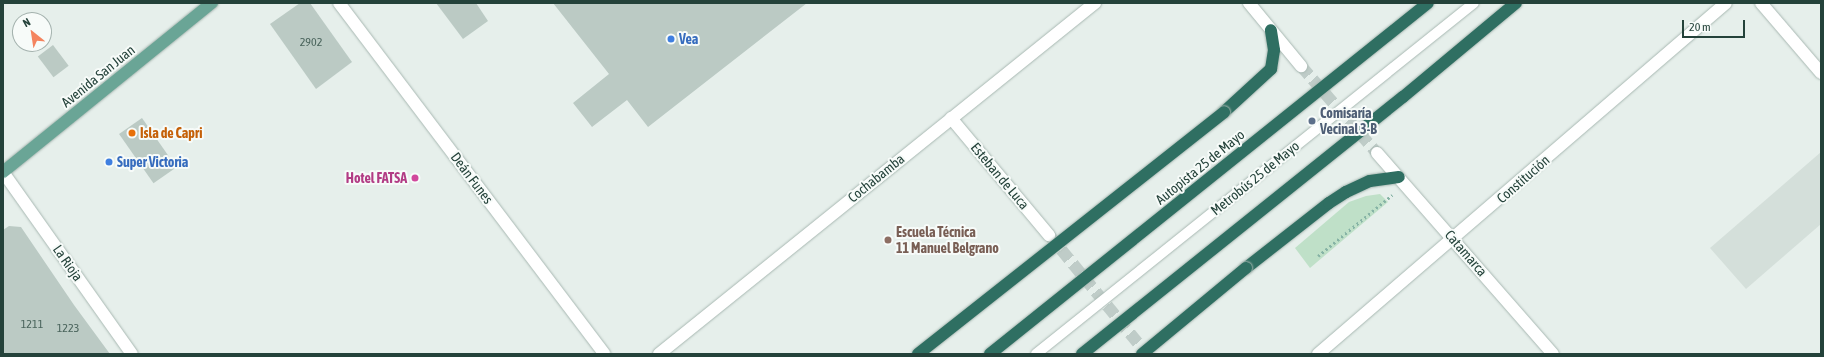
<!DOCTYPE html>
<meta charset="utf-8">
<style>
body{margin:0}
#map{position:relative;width:1824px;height:357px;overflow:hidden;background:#e6efeb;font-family:"Asap Condensed",sans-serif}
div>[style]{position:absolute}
.built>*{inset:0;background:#d4dfda}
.green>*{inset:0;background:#bfe0c8}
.building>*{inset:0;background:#bbcac4;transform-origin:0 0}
.minor-tunnel>*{height:12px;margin-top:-6px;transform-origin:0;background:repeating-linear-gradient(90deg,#bfccc8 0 12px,transparent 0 18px)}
.path>*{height:2.5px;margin-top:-1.25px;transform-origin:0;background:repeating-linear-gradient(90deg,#86b3a5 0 2px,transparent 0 5px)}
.roads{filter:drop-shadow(0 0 1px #a8b8b2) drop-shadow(0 0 1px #a8b8b2)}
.minor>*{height:12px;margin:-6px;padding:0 6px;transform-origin:6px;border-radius:6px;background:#fff}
.secondary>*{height:12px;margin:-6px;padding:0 6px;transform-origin:6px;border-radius:6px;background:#fff}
.primary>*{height:12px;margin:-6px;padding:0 6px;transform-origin:6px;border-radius:6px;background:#6aa596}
.motorway>*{height:12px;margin:-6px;padding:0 6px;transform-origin:6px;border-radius:6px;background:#2f6f62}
.bridges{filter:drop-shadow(0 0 1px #a8b8b2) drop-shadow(0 0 1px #a8b8b2)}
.service-bridge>*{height:10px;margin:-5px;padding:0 5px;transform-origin:5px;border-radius:5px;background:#fff}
.motorway-bridge>*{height:12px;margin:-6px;padding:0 6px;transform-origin:6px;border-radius:6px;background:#2f6f62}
.dots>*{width:11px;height:11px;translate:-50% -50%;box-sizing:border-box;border:2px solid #f7fbf9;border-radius:50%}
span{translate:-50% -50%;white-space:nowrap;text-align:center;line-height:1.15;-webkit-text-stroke:4px #f7fbf9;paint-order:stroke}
.number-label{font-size:12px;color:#4a645c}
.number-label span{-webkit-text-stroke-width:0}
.shop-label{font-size:14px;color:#366cbe;font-weight:700}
.left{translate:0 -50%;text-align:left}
.street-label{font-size:14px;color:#24423a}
.service-label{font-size:14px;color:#4e5e75;font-weight:700}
.food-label{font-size:14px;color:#c56008;font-weight:700}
.hotel-label{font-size:14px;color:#b23c85;font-weight:700}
.right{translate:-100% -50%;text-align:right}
.education-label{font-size:14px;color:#785e54;font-weight:700}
.frame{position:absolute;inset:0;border:4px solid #24423a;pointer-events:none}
.north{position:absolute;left:12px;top:12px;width:40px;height:40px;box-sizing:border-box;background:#f7fbf9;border:1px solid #a3b1ad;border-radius:50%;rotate:330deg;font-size:11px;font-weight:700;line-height:16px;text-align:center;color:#24423a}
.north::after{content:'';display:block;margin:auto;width:14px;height:18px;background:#f4845f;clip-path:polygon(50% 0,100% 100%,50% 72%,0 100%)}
.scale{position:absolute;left:1682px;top:20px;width:63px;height:18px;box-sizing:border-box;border:2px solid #24423a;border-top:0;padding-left:5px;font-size:12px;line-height:14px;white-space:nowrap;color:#24423a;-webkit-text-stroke:3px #f7fbf9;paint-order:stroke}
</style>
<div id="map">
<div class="built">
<i style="clip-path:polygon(1821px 152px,1821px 224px,1746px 289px,1710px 248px)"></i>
</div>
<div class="green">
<i style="clip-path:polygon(1380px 194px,1388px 202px,1310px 268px,1295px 248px,1349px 202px,1366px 196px)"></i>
</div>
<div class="building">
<i style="clip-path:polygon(300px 3px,310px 3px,352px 62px,316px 89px,270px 24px)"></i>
<i style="clip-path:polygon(436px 3px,476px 3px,488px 21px,463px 39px)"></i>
<i style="clip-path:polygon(553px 3px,807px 3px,648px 127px,627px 100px,592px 127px,573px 103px,609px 74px)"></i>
<i style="left:53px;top:45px;width:26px;height:19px;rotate:53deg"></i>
<i style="left:142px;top:118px;width:60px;height:28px;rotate:55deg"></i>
<i style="clip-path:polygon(9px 226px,21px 227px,74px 305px,110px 354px,3px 354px,3px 230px)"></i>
</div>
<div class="minor-tunnel">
<i style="left:1301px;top:66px;width:116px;rotate:48.9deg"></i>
<i style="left:1050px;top:236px;width:153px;rotate:50.6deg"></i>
</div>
<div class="path">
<i style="left:1318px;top:256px;width:96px;rotate:-39.5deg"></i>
</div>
<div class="roads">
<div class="minor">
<i style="left:339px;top:3px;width:440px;rotate:52.9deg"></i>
<i style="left:1249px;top:3px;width:82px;rotate:50.5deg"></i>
<i style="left:951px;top:118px;width:153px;rotate:50.1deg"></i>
<i style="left:1377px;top:153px;width:267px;rotate:48.8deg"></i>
<i style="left:3px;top:172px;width:223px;rotate:54.7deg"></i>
<i style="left:659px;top:354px;width:560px;rotate:-38.84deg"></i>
<i style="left:1318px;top:354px;width:538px;rotate:-40.71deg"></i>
</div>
<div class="secondary">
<i style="left:1761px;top:3px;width:92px;rotate:49.4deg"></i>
</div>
<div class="primary">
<i style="left:3px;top:172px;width:269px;rotate:-39deg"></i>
</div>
<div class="motorway">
<i style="left:1224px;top:112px;width:64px;rotate:-42.5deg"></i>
<i style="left:1271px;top:69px;width:19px;rotate:-81deg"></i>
<i style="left:1274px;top:50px;width:20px;rotate:-99deg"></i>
<i style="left:1246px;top:268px;width:105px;rotate:-38.1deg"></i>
<i style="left:1329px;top:203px;width:20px;rotate:-33deg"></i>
<i style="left:1346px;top:192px;width:26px;rotate:-25deg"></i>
<i style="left:1370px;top:181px;width:29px;rotate:-8deg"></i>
</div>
</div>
<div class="bridges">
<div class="service-bridge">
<i style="left:1036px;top:354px;width:561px;rotate:-38.71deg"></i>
</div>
<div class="motorway-bridge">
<i style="left:918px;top:354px;width:390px;rotate:-38.3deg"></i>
<i style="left:990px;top:354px;width:561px;rotate:-38.71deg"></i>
<i style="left:1082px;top:354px;width:411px;rotate:-38.7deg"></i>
<i style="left:1403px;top:97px;width:147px;rotate:-39.8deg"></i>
<i style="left:1142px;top:354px;width:135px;rotate:-39.6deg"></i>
</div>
</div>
<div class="dots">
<i style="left:671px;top:39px;background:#3f7fe0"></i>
<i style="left:1312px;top:121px;background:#5c6f8a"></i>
<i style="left:132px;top:133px;background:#e8710a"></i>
<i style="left:109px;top:162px;background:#3f7fe0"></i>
<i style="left:415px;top:178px;background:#d1479c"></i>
<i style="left:888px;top:240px;background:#8d6e63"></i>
</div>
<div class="number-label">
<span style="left:311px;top:43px">2902</span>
<span style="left:32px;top:325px">1211</span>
<span style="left:68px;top:329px">1223</span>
</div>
<div class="shop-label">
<span class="left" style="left:679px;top:39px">Vea</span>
<span class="left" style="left:117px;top:162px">Super Victoria</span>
</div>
<div class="street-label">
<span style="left:98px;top:76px;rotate:-39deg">Avenida San Juan</span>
<span style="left:1200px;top:167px;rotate:-39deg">Autopista 25 de Mayo</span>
<span style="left:1000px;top:176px;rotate:50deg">Esteban de Luca</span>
<span style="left:472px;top:178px;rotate:53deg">Deán Funes</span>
<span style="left:876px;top:178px;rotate:-39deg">Cochabamba</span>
<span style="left:1255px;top:178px;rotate:-39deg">Metrobús 25 de Mayo</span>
<span style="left:1523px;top:179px;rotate:-41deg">Constitución</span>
<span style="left:1466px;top:253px;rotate:49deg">Catamarca</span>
<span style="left:68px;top:263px;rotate:55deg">La Rioja</span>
</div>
<div class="service-label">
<span class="left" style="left:1320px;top:121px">Comisaría<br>Vecinal 3-B</span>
</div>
<div class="food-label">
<span class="left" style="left:140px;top:133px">Isla de Capri</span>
</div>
<div class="hotel-label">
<span class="right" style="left:407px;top:178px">Hotel FATSA</span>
</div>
<div class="education-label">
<span class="left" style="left:896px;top:240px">Escuela Técnica<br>11 Manuel Belgrano</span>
</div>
<div class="frame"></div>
<div class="north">N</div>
<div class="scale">20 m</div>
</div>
